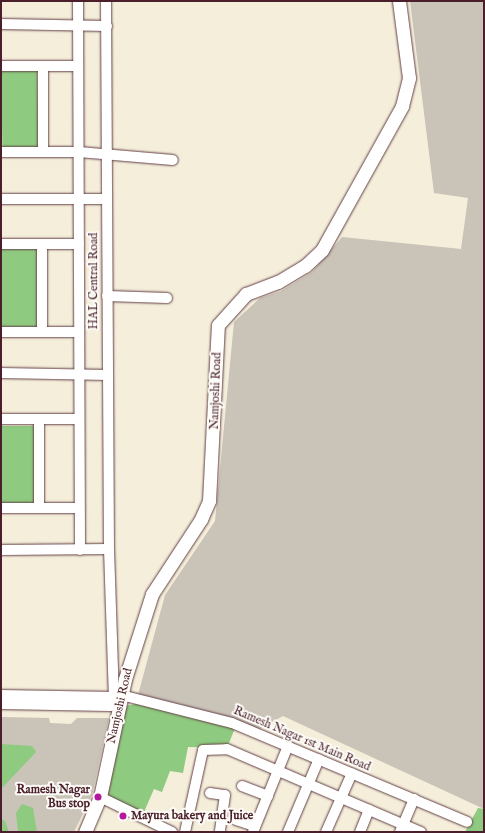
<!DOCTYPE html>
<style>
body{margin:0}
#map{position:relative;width:485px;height:833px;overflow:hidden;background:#f4eeda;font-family:"IM FELL English",serif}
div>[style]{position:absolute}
.industrial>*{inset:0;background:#c9c3b8}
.green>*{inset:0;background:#8eca7f;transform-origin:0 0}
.roads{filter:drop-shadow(0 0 1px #643e45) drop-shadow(0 0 1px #643e45)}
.minor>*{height:10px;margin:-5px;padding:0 5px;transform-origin:5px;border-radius:5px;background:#fff}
.major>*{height:13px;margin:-6.5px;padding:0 6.5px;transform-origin:6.5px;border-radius:6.5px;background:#fff}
.dots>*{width:11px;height:11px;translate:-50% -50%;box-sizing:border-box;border:2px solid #fdfcf7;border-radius:50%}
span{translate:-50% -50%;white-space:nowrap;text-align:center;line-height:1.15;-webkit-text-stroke:4px #fdfcf7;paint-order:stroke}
.street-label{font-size:12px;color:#4a1f2b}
.poi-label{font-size:12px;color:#4a1f2b;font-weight:700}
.right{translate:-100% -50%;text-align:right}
.left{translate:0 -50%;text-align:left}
.frame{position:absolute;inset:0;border:2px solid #4a1f2b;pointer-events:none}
</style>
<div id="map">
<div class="industrial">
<i style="clip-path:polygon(410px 1px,484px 1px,484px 809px,283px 716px,258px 730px,138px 695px,165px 595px,215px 521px,234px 322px,260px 298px,281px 291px,312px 272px,342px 237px,461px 249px,468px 198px,434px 193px)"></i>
<i style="clip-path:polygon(1px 717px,49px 718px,50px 723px,71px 724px,77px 718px,109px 718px,92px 795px,74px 832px,1px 832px)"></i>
</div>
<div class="green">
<i style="left:37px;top:70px;width:79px;height:36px;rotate:89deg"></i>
<i style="left:1px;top:249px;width:36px;height:78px"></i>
<i style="left:1px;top:426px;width:36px;height:78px"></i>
<i style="clip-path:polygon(140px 703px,235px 728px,227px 748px,188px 747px,183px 773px,170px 771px,162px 792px,154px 789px,144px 812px,137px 815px,105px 797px,125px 706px)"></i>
<i style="clip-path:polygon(1px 744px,32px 746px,36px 752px,1px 789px)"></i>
<i style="clip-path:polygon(22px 804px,33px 808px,37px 832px,18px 832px,16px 813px)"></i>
<i style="clip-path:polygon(478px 808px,484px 809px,484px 832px,465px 832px)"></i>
<i style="clip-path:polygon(1px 819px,5px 821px,9px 832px,1px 832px)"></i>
</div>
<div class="roads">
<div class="minor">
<i style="left:78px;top:1px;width:549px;rotate:89.79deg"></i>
<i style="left:106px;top:1px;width:548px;rotate:89.69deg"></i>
<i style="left:109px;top:549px;width:148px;rotate:88.1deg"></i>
<i style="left:1px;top:24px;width:106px;rotate:1.1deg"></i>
<i style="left:1px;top:66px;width:77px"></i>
<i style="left:43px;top:66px;width:86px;rotate:90deg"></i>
<i style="left:1px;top:152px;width:78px"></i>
<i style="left:79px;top:152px;width:94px;rotate:4.9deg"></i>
<i style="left:1px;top:199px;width:106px"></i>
<i style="left:1px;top:244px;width:78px"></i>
<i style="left:42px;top:244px;width:88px;rotate:90deg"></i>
<i style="left:107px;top:296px;width:60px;rotate:1.9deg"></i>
<i style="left:1px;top:332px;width:78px"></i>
<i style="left:1px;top:373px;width:107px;rotate:1.1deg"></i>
<i style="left:1px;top:419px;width:78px"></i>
<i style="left:39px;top:419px;width:89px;rotate:90deg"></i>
<i style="left:1px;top:508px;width:78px"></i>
<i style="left:1px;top:550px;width:108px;rotate:-0.5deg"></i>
<i style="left:1px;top:695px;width:113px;rotate:1deg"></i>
<i style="left:114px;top:697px;width:6px;rotate:39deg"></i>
<i style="left:121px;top:695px;width:114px;rotate:14.2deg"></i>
<i style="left:232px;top:723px;width:255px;rotate:22.8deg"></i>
<i style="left:1px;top:704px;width:109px;rotate:1.1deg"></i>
<i style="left:110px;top:706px;width:11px;rotate:-22deg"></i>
<i style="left:242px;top:786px;width:28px;rotate:21deg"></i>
<i style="left:210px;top:793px;width:15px;rotate:8deg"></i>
<i style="left:225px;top:795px;width:37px;rotate:98deg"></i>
<i style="left:100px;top:797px;width:80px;rotate:25.9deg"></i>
<i style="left:236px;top:820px;width:20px;rotate:18deg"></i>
<i style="left:185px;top:832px;width:84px;rotate:-77.6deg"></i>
<i style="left:203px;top:750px;width:24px;rotate:-2deg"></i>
<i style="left:227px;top:749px;width:211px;rotate:23.2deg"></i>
<i style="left:253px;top:832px;width:93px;rotate:-67.9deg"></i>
<i style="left:288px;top:832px;width:79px;rotate:-67deg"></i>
<i style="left:326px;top:832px;width:64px;rotate:-66.2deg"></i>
<i style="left:360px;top:832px;width:24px;rotate:-68deg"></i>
<i style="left:400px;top:832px;width:36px;rotate:-67deg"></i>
</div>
<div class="major">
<i style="left:85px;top:832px;width:38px;rotate:-67deg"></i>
<i style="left:100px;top:797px;width:121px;rotate:-78deg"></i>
<i style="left:125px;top:679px;width:89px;rotate:-72.4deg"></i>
<i style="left:152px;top:594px;width:90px;rotate:-56.8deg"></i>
<i style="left:201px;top:519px;width:20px;rotate:-66deg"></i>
<i style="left:209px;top:501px;width:176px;rotate:-87.1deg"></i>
<i style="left:218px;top:325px;width:42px;rotate:-47.9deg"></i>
<i style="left:246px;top:294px;width:34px;rotate:-21deg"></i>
<i style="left:278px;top:282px;width:31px;rotate:-31deg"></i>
<i style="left:305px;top:266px;width:23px;rotate:-43deg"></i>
<i style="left:322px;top:250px;width:165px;rotate:-60.9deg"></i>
<i style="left:402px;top:106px;width:29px;rotate:-76deg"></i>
<i style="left:409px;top:78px;width:78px;rotate:-97.4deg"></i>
</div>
</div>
<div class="dots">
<i style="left:98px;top:797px;background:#b5179e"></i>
<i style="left:123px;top:816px;background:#b5179e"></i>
</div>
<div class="street-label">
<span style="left:94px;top:281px;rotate:-90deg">HAL Central Road</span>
<span style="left:216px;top:391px;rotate:-88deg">Namjoshi Road</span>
<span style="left:120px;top:706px;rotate:-77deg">Namjoshi Road</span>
<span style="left:302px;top:739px;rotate:23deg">Ramesh Nagar 1st Main Road</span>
</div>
<div class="poi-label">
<span class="right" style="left:90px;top:797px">Ramesh Nagar<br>Bus stop</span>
<span class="left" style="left:131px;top:816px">Mayura bakery and Juice</span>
</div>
<div class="frame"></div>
</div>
